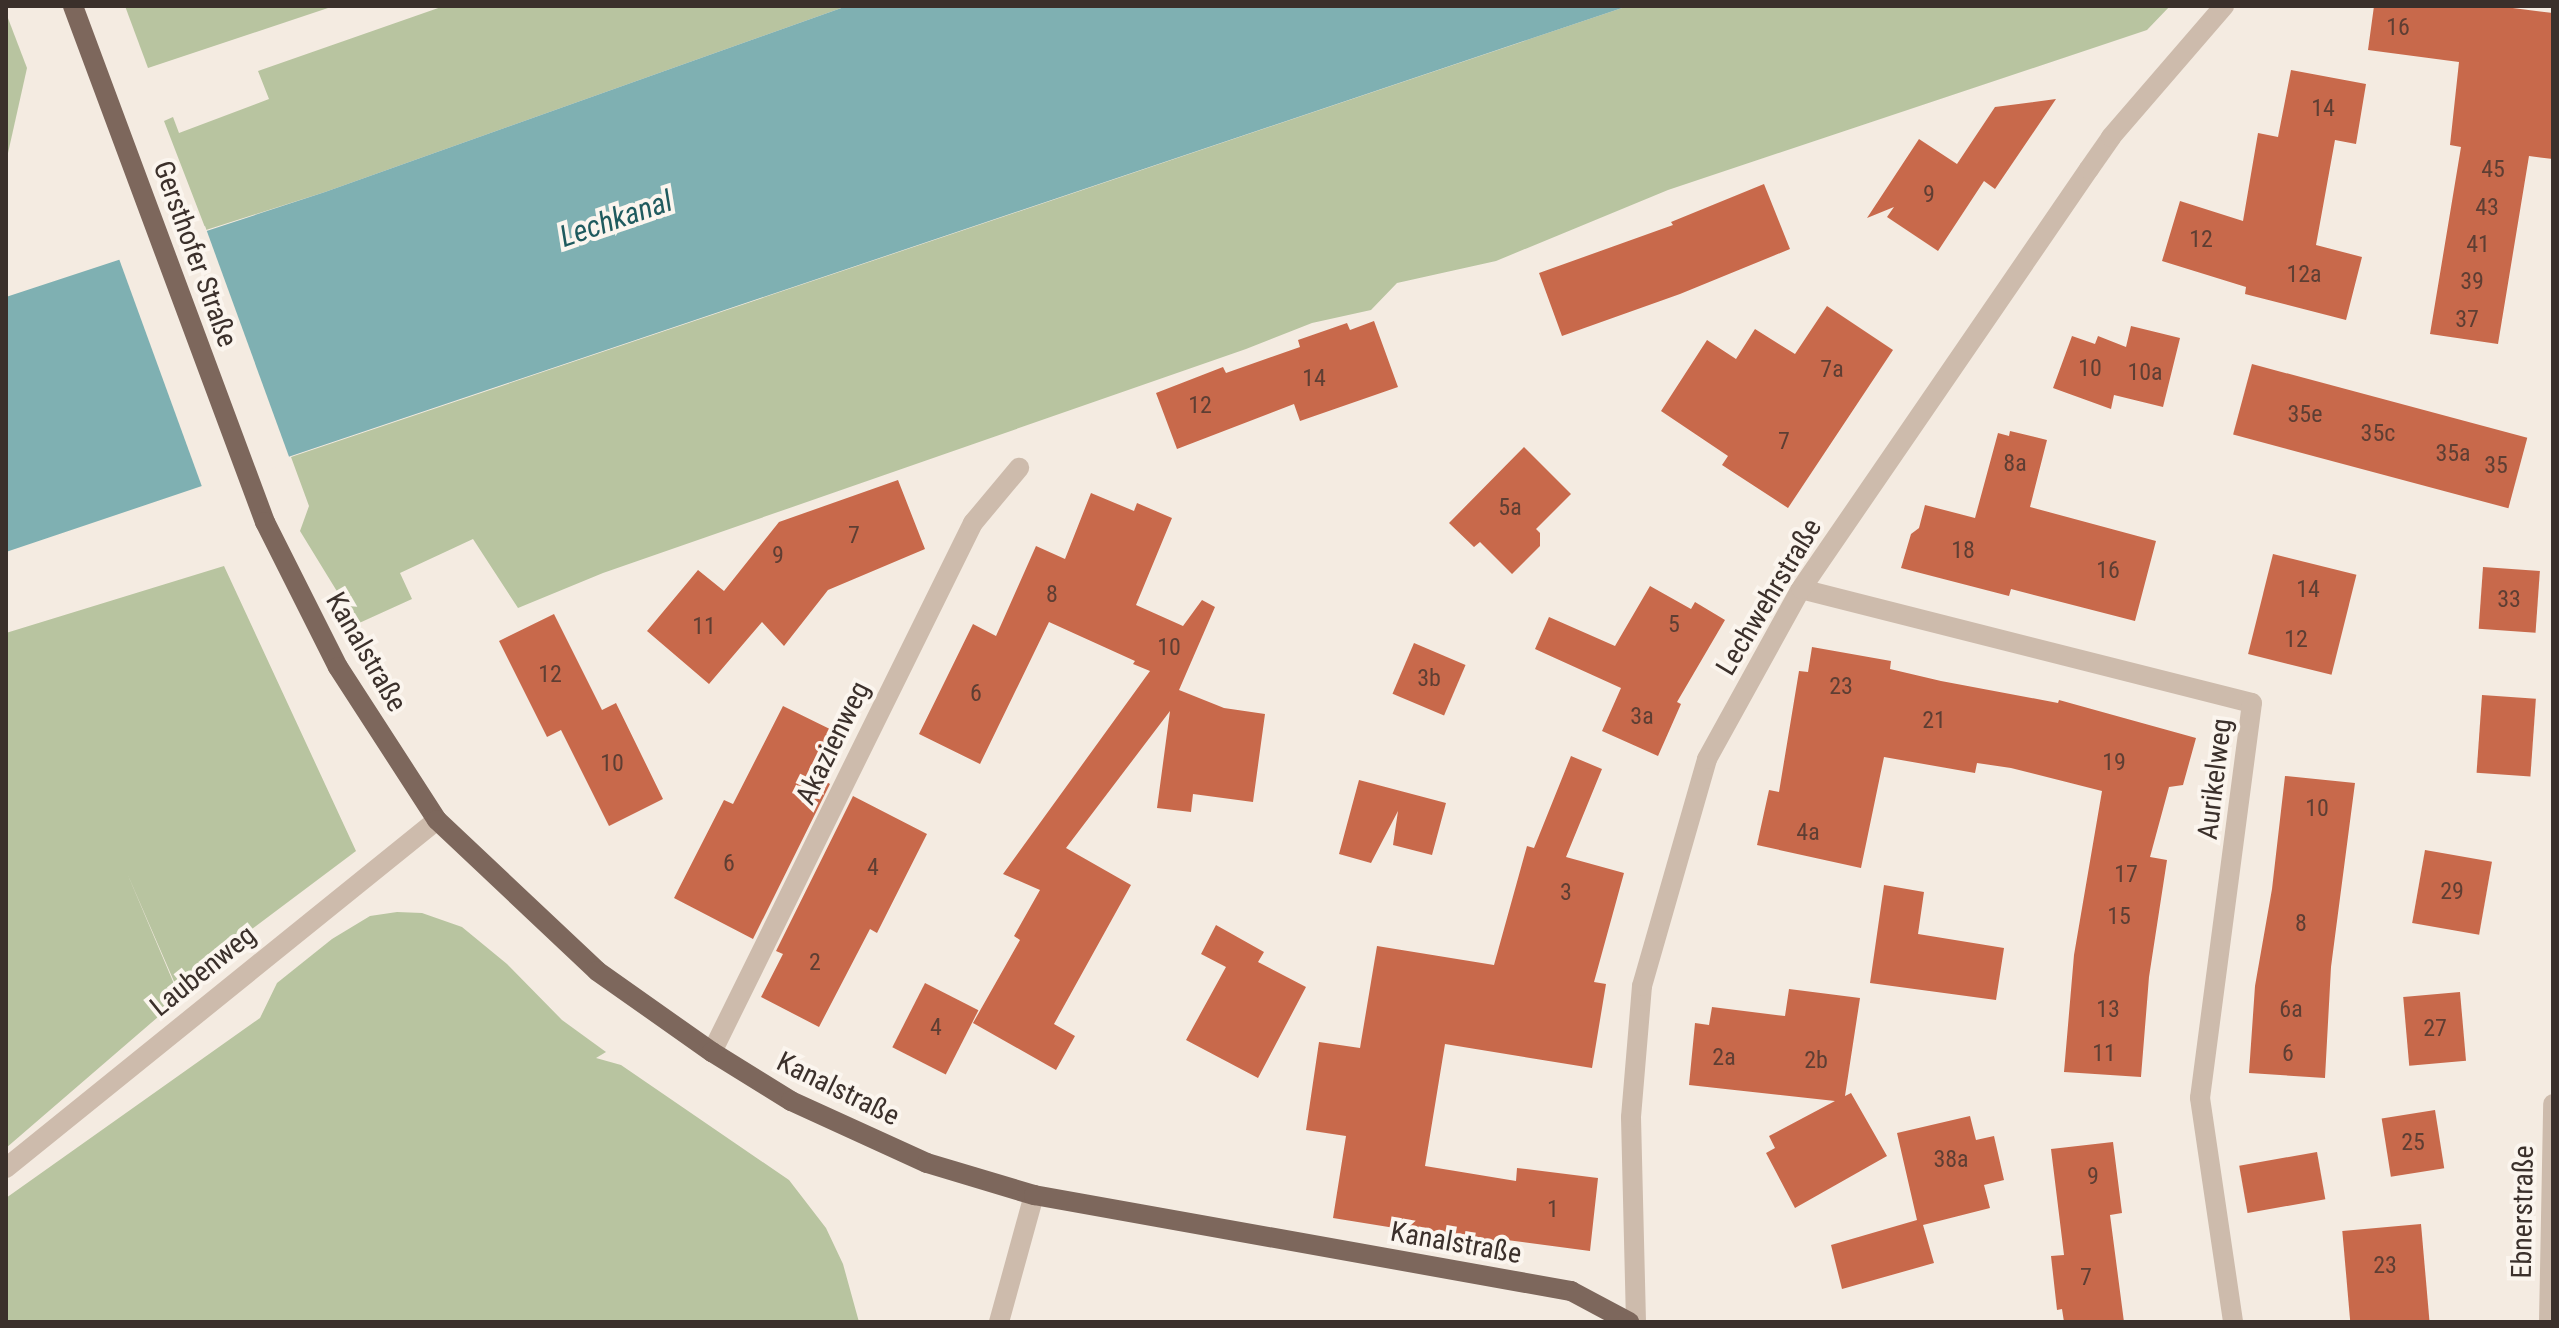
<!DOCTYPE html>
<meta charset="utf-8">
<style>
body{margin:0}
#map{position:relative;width:2559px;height:1328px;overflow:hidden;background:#f4ebe1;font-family:"Roboto Condensed",sans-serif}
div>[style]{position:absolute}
.green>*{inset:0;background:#b8c4a0}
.water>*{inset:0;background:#7fb0b2}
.pier>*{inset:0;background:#f4ebe1;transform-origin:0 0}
.building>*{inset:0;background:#c8694b;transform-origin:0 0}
.minor>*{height:20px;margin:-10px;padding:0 10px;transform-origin:10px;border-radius:10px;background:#cdbbac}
.major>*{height:20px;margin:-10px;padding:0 10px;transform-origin:10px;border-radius:10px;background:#7d675c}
span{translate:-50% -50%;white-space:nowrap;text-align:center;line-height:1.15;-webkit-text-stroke:8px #fbf5ee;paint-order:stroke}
.number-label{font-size:24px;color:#5e3e33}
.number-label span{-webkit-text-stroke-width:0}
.street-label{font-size:28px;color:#3b302b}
.water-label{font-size:30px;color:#1f5a5e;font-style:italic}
.frame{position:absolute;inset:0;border:8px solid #3b302b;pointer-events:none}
</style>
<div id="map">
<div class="green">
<i style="clip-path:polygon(125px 6px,334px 6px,148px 68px)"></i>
<i style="clip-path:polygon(444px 6px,847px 6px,325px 192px,206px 230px,164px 121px,173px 117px,179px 133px,269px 99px,258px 71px)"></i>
<i style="clip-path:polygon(1628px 6px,2170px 6px,2147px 30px,1668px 190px,1496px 261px,1397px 283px,1371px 310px,1312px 323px,1246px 349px,603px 573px,518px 608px,473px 539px,400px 573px,412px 599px,357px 624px,300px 531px,309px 506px,291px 457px)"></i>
<i style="clip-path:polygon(6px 13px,27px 68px,6px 162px)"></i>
<i style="clip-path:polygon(224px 566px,356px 851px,176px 986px,127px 873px,180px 998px,6px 1148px,6px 633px)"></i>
<i style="clip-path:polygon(397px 912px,422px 913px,462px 927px,507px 964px,562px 1020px,606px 1052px,596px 1058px,621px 1065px,789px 1180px,826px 1228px,843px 1264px,859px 1322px,6px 1322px,6px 1198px,260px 1018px,277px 983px,332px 939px,370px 916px)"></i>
</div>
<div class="water">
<i style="clip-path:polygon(847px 6px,1628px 6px,6px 552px,6px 297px,325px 192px)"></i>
</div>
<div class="pier">
<i style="left:205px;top:226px;width:251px;height:92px;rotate:70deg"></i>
</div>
<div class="building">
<i style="clip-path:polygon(2374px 6px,2497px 6px,2553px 13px,2553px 159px,2529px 156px,2498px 344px,2430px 334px,2461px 147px,2450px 145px,2459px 62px,2368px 50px)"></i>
<i style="clip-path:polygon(2291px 70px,2366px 84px,2356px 144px,2335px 140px,2316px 245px,2362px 257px,2346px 320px,2245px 294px,2246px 287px,2162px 261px,2180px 201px,2243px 221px,2258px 133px,2278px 137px)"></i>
<i style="clip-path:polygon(2056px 99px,1995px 189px,1984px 181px,1938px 251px,1887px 217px,1894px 207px,1867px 218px,1919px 139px,1957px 164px,1995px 107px)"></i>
<i style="clip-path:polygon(1764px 184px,1790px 249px,1680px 294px,1562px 336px,1539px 273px,1673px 225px,1671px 222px)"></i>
<i style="clip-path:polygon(1827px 306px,1893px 350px,1788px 508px,1722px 465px,1728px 456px,1661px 411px,1707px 340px,1736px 359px,1755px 329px,1795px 354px)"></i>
<i style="clip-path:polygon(1374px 321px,1398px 387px,1300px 421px,1294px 404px,1177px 449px,1156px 393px,1223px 367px,1226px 373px,1300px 347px,1298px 340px,1347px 323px,1350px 330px)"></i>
<i style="clip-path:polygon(2131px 326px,2180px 338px,2163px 407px,2114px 395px,2111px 409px,2053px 388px,2072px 336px,2095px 344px,2098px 336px,2126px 347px)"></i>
<i style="left:2252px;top:364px;width:285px;height:73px;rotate:15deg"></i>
<i style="clip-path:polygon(2010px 431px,2047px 440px,2030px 507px,2156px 541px,2135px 621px,2011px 589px,2009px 596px,1901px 568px,1911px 534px,1919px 528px,1925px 505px,1975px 518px,1998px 433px,2009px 436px)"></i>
<i style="clip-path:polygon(1524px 447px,1571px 494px,1536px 529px,1540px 533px,1540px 546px,1512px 574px,1480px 542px,1474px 547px,1449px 523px)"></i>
<i style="clip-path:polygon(898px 480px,925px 549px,828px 590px,784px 646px,762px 622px,709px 684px,647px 631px,698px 570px,724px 591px,779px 522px)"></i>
<i style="clip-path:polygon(1091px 493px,1134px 511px,1137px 503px,1172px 518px,1136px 605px,1183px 626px,1202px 600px,1215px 607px,1179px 690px,1224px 708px,1265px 714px,1253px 802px,1193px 794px,1191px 812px,1157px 808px,1170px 711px,1066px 848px,1131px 885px,1054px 1024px,1075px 1036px,1056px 1070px,973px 1023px,1020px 940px,1014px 936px,1040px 890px,1003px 874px,1150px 671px,1133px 664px,1135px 661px,1049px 622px,980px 764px,919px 734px,973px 624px,996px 636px,1036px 546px,1065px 559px)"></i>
<i style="left:2273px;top:554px;width:86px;height:103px;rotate:14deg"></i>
<i style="left:2483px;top:567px;width:57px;height:62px;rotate:4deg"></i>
<i style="clip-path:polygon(1650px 586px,1691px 609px,1695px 602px,1725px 620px,1677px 702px,1681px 704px,1658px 756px,1602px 731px,1621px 688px,1535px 649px,1549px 617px,1615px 646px)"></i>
<i style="clip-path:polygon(554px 614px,602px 710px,616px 703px,663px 799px,609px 826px,561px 730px,547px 737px,499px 641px)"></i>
<i style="left:1414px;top:643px;width:56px;height:55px;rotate:23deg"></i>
<i style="clip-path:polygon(1812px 647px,1891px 661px,1890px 669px,1941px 681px,2058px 703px,2059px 700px,2196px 738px,2183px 785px,2169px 787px,2150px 857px,2167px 860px,2149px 977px,2141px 1077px,2064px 1072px,2074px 955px,2102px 791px,2011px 768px,1977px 763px,1975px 773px,1884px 757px,1861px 868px,1757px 845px,1769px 790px,1779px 792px,1799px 671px,1808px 672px)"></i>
<i style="left:2482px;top:695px;width:54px;height:78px;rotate:4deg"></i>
<i style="clip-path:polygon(783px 706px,842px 735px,820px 778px,830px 784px,753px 939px,674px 898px,724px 800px,733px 804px)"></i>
<i style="clip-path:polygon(1571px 756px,1602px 769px,1566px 857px,1624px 873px,1594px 982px,1606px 984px,1592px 1068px,1445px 1044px,1425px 1166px,1516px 1181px,1517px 1168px,1598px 1178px,1590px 1251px,1507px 1240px,1506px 1246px,1333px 1218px,1346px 1136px,1306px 1130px,1319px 1042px,1360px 1048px,1377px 946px,1494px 965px,1527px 846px,1534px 848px)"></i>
<i style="clip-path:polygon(2285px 776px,2355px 783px,2331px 967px,2325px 1078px,2249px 1073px,2255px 986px,2272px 889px)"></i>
<i style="clip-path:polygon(1359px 780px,1446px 803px,1432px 855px,1393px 845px,1398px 811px,1371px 863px,1339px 854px)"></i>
<i style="clip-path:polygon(853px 796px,927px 834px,877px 933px,870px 929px,819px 1027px,761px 997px,783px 954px,776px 951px)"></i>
<i style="left:2425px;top:850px;width:68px;height:74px;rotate:10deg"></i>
<i style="clip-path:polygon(1884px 885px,1924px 892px,1918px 934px,2004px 948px,1996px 1000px,1870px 983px)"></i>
<i style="clip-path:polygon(1216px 925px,1264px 952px,1258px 962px,1306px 987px,1258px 1078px,1186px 1040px,1226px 967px,1201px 954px)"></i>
<i style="left:925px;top:983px;width:60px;height:72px;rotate:27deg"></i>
<i style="clip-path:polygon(1789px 989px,1860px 998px,1845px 1096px,1851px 1093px,1887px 1156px,1795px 1208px,1766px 1153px,1775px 1148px,1769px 1136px,1835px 1101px,1689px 1085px,1695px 1023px,1709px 1025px,1712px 1007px,1785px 1016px)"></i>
<i style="left:2460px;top:992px;width:69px;height:57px;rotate:85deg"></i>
<i style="left:2435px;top:1110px;width:59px;height:54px;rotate:81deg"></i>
<i style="clip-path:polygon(1970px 1116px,1976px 1140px,1994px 1136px,2004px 1180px,1984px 1185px,1990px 1208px,1923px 1225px,1934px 1263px,1842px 1289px,1831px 1245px,1917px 1220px,1897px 1133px)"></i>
<i style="clip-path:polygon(2113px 1142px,2122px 1213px,2110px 1215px,2124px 1322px,2064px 1322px,2062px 1309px,2057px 1310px,2051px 1256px,2064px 1255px,2051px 1149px)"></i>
<i style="left:2317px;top:1152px;width:48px;height:79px;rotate:80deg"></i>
<i style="left:2421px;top:1224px;width:98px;height:79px;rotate:85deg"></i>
</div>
<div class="minor">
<i style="left:1801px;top:589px;width:465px;rotate:14.2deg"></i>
<i style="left:2252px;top:703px;width:398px;rotate:97.5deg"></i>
<i style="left:2200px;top:1098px;width:226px;rotate:81.6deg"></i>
<i style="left:712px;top:1052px;width:590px;rotate:-63.74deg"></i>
<i style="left:973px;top:523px;width:72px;rotate:-50.1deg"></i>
<i style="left:6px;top:1168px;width:554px;rotate:-38.92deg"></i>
<i style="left:999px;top:1322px;width:132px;rotate:-74.6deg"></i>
<i style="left:1636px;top:1322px;width:205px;rotate:-91.4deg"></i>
<i style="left:1631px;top:1117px;width:131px;rotate:-85.2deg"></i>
<i style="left:1642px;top:986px;width:236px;rotate:-74deg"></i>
<i style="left:1707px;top:759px;width:194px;rotate:-61.1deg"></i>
<i style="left:1801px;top:589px;width:509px;rotate:-55.56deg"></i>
<i style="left:2089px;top:169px;width:39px;rotate:-55deg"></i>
<i style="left:2111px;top:137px;width:173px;rotate:-49.2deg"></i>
<i style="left:2549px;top:1322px;width:218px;rotate:-88.9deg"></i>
</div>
<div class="major">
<i style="left:73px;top:6px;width:551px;rotate:69.59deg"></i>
<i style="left:265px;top:522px;width:162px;rotate:63.3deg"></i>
<i style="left:338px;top:667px;width:182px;rotate:57.1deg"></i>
<i style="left:437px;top:820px;width:220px;rotate:43.3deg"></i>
<i style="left:597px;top:971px;width:141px;rotate:35.2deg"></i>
<i style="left:712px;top:1052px;width:93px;rotate:31.8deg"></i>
<i style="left:791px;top:1101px;width:149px;rotate:24.5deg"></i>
<i style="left:927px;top:1163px;width:112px;rotate:16.7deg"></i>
<i style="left:1034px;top:1195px;width:546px;rotate:10.14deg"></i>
<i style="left:1571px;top:1291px;width:66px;rotate:28.1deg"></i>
</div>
<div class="number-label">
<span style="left:2398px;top:28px">16</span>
<span style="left:2323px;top:109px">14</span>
<span style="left:2493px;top:170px">45</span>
<span style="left:1929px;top:195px">9</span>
<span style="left:2487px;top:208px">43</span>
<span style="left:2201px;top:240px">12</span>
<span style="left:2478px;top:245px">41</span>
<span style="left:2304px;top:275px">12a</span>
<span style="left:2472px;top:282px">39</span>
<span style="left:2467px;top:320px">37</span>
<span style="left:2090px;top:369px">10</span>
<span style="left:1832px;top:370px">7a</span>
<span style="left:2145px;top:373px">10a</span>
<span style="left:1314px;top:379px">14</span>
<span style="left:1200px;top:406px">12</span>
<span style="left:2305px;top:415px">35e</span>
<span style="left:2378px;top:434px">35c</span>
<span style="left:1784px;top:442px">7</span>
<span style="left:2453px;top:454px">35a</span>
<span style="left:2015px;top:464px">8a</span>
<span style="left:2496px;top:466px">35</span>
<span style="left:1510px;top:508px">5a</span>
<span style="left:854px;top:536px">7</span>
<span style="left:1963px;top:551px">18</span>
<span style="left:778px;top:556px">9</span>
<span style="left:2108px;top:571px">16</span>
<span style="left:2308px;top:590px">14</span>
<span style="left:1052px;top:595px">8</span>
<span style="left:2509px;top:600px">33</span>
<span style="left:1674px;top:625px">5</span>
<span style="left:704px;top:627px">11</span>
<span style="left:2296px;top:640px">12</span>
<span style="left:1169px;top:648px">10</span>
<span style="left:550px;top:675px">12</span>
<span style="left:1429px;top:679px">3b</span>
<span style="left:1841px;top:687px">23</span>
<span style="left:976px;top:694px">6</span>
<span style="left:1642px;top:717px">3a</span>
<span style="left:1934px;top:721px">21</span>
<span style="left:2114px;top:763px">19</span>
<span style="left:612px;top:764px">10</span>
<span style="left:2317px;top:809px">10</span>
<span style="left:1808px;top:833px">4a</span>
<span style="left:729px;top:864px">6</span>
<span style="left:873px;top:868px">4</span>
<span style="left:2126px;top:875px">17</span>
<span style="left:2452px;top:892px">29</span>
<span style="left:1566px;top:893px">3</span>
<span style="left:2119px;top:917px">15</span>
<span style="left:2301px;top:924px">8</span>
<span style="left:815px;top:963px">2</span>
<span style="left:2108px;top:1010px">13</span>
<span style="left:2291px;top:1010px">6a</span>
<span style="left:936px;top:1028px">4</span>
<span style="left:2435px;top:1029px">27</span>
<span style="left:2104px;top:1054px">11</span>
<span style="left:2288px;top:1054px">6</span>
<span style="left:1724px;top:1058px">2a</span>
<span style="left:1816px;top:1061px">2b</span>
<span style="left:2413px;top:1143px">25</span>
<span style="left:1951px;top:1160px">38a</span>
<span style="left:2093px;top:1177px">9</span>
<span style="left:1553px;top:1210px">1</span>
<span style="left:2385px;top:1266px">23</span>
<span style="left:2086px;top:1278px">7</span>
</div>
<div class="street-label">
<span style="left:195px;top:254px;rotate:70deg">Gersthofer Straße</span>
<span style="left:1769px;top:597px;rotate:-59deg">Lechwehrstraße</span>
<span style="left:366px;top:652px;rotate:60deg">Kanalstraße</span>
<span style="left:833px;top:743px;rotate:-64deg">Akazienweg</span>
<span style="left:2215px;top:779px;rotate:-83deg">Aurikelweg</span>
<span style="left:203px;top:971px;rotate:-39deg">Laubenweg</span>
<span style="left:838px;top:1089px;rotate:26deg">Kanalstraße</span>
<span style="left:2523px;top:1212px;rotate:-89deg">Ebnerstraße</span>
<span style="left:1456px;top:1243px;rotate:10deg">Kanalstraße</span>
</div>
<div class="water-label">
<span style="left:616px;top:219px;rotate:-19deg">Lechkanal</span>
</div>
<div class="frame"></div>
</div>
